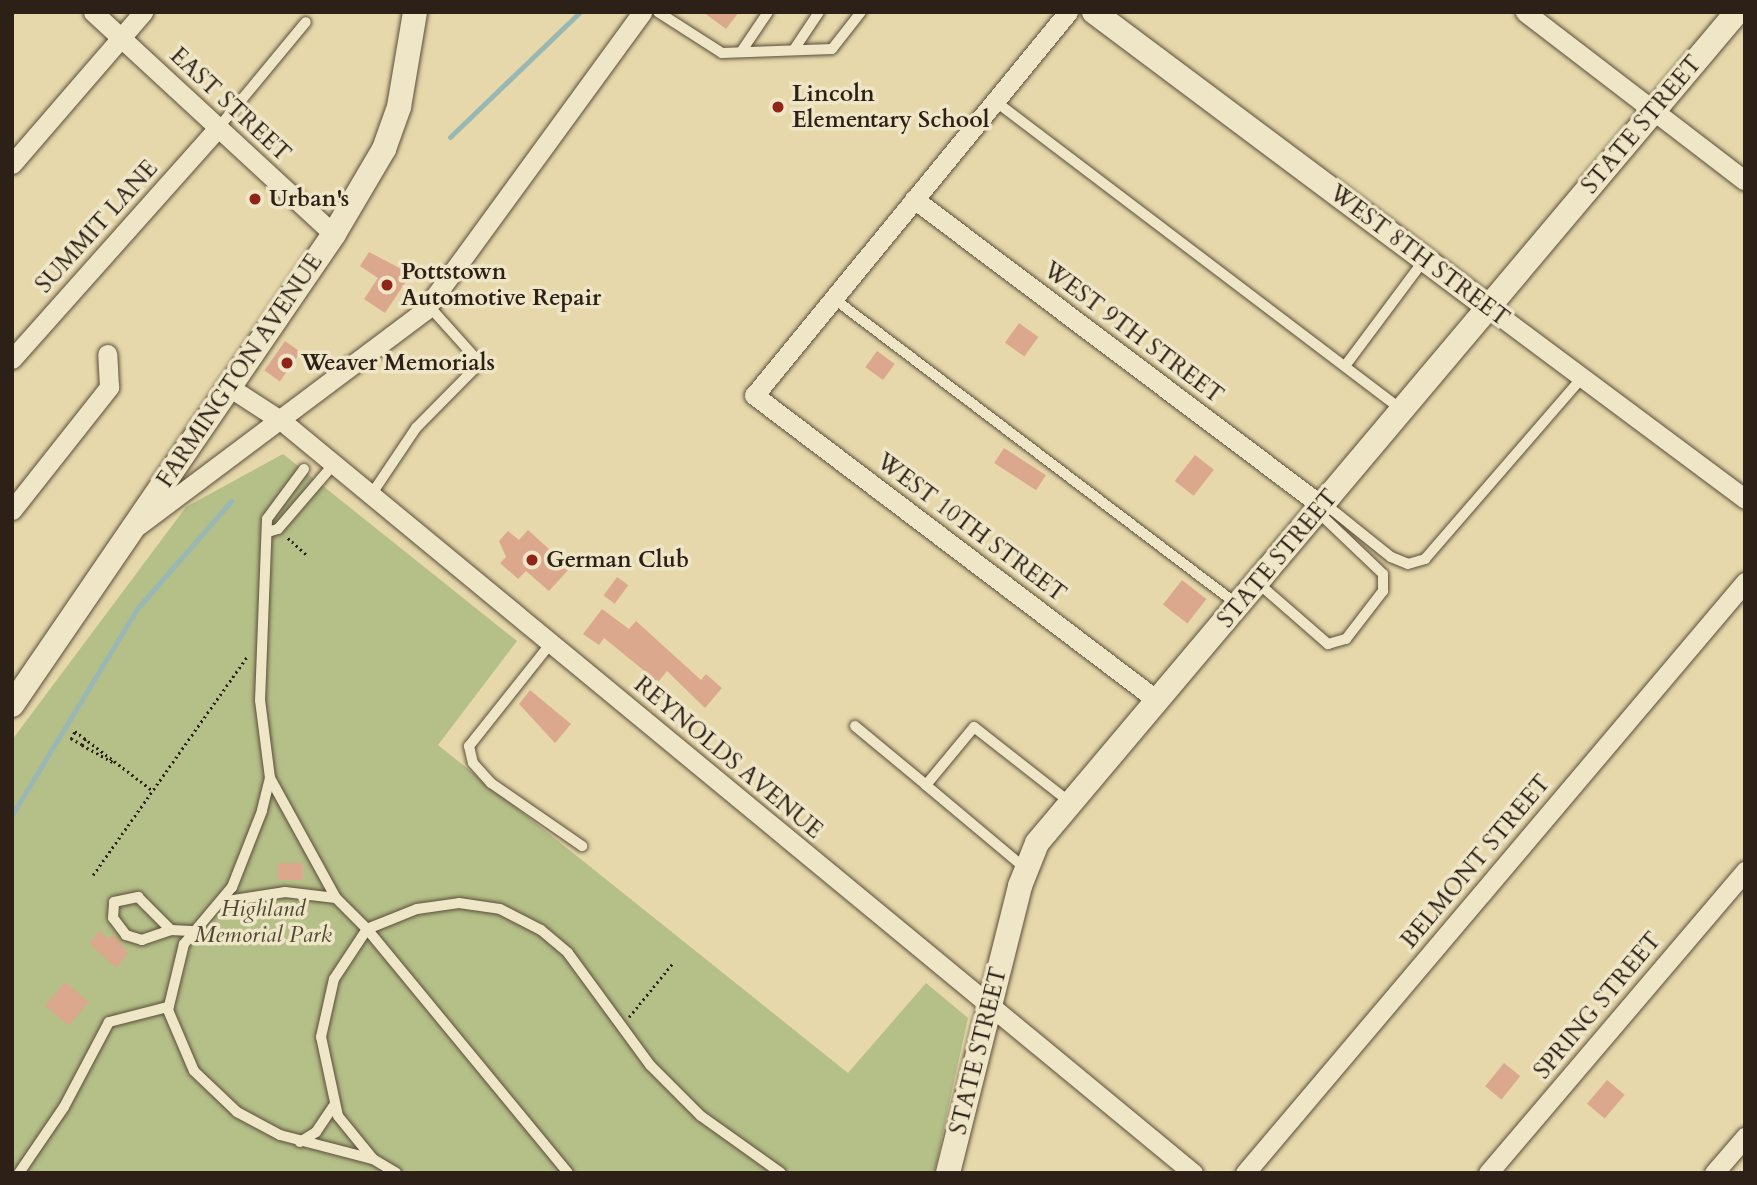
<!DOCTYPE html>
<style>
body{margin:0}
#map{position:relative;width:1757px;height:1185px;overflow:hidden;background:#e6d8aa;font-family:Cardo,serif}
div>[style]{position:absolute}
.green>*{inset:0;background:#b5bf88}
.stream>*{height:5px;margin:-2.5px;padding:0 2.5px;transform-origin:2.5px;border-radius:2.5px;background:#9ab8b3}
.building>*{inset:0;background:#dca88d;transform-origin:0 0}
.path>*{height:2.5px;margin-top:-1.25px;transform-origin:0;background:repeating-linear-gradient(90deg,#2d2016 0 2px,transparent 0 5.5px)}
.roads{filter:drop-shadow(0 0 2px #5b4e3b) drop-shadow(0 0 2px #5b4e3b)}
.service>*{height:10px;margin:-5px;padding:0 5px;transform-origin:5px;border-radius:5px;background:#efe6c8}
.minor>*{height:19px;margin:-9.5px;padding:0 9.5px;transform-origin:9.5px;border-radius:9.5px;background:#efe6c8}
.tertiary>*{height:24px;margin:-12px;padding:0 12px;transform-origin:12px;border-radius:12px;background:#efe6c8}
.dots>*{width:19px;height:19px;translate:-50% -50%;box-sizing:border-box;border:4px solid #efe6c8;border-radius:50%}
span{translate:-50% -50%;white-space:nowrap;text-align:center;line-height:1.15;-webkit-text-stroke:7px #efe6c8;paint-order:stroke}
.poi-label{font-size:23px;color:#2d2016;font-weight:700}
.left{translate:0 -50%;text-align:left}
.street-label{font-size:23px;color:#2d2016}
.park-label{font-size:23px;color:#4f4832;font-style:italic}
.frame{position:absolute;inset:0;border:14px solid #2d2016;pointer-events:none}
</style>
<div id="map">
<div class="green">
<i style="clip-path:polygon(283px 454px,517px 641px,438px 745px,848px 1073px,926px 983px,968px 1018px,934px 1173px,12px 1173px,12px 740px,186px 507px)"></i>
</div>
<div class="stream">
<i style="left:450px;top:137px;width:180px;rotate:-43.9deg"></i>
<i style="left:12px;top:815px;width:240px;rotate:-58.8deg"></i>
<i style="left:136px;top:610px;width:145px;rotate:-48.9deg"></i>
</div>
<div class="building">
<i style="clip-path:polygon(703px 12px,739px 12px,726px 29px)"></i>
<i style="clip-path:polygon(369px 252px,411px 274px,385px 313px,364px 299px,378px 278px,360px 266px)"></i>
<i style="left:1019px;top:323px;width:24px;height:24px;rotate:36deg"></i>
<i style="left:285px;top:341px;width:19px;height:36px;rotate:35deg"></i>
<i style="left:877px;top:351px;width:22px;height:20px;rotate:36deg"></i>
<i style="left:1004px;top:448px;width:50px;height:18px;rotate:33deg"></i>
<i style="left:1195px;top:455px;width:24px;height:33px;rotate:38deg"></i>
<i style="clip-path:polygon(528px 530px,570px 568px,549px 591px,526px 571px,518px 579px,500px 563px,506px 557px,499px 541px,508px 531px,519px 540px)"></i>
<i style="left:617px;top:577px;width:14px;height:23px;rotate:36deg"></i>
<i style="left:1182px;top:580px;width:31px;height:31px;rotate:38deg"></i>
<i style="clip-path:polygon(602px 609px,629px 629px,636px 621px,701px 680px,706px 674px,722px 688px,705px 708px,667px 671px,658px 682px,604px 638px,599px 645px,583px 634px)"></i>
<i style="clip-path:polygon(530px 690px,571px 724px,555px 743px,519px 704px)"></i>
<i style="left:303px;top:863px;width:17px;height:25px;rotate:90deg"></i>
<i style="clip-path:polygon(100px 931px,109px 939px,114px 934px,128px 954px,116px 968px,89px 943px)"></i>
<i style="left:65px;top:982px;width:31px;height:31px;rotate:40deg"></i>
<i style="left:1504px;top:1063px;width:21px;height:30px;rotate:39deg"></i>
<i style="left:1607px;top:1080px;width:23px;height:31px;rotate:40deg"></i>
</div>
<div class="path">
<i style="left:288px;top:538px;width:27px;rotate:42deg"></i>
<i style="left:86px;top:739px;width:7px;rotate:124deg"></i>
<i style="left:82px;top:745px;width:37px;rotate:29deg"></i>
<i style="left:82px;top:745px;width:13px;rotate:-151deg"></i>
<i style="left:71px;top:739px;width:9px;rotate:-63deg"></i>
<i style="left:75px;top:731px;width:97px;rotate:37.5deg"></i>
<i style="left:93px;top:875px;width:269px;rotate:-54.8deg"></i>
<i style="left:629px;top:1017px;width:68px;rotate:-50.9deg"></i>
</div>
<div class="roads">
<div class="service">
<i style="left:658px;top:12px;width:76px;rotate:32.6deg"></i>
<i style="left:722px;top:53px;width:110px;rotate:-2.1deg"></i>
<i style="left:832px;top:49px;width:47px;rotate:-51.9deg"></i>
<i style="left:795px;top:48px;width:43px;rotate:-56.3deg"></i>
<i style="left:741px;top:52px;width:48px;rotate:-56deg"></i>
<i style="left:995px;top:101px;width:511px;rotate:37.21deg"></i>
<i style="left:219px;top:127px;width:136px;rotate:-50.4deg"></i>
<i style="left:833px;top:298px;width:508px;rotate:37.16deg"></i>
<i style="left:1345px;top:366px;width:132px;rotate:-53.3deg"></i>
<i style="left:304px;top:469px;width:62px;rotate:126.5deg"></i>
<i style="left:267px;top:519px;width:181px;rotate:92.2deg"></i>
<i style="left:260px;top:700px;width:79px;rotate:82.7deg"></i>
<i style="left:270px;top:778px;width:34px;rotate:104deg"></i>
<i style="left:262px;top:811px;width:82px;rotate:111.5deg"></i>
<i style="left:232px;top:887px;width:75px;rotate:130.1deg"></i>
<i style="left:184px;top:944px;width:68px;rotate:103.6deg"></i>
<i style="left:168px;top:1010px;width:66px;rotate:66.9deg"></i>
<i style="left:194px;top:1071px;width:59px;rotate:43.6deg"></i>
<i style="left:237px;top:1112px;width:49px;rotate:28.1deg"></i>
<i style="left:280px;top:1135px;width:96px;rotate:14.5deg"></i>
<i style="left:373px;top:1159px;width:27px;rotate:31deg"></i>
<i style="left:371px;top:495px;width:81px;rotate:-56.1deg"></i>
<i style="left:416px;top:428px;width:91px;rotate:-45.4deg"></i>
<i style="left:480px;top:363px;width:78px;rotate:-131.9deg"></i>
<i style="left:1325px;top:504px;width:85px;rotate:38.8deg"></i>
<i style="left:1391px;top:557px;width:18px;rotate:22deg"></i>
<i style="left:1408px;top:564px;width:18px;rotate:-16deg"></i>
<i style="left:1425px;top:559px;width:240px;rotate:-49.1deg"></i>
<i style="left:268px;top:532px;width:10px;rotate:-17deg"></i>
<i style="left:278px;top:529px;width:86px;rotate:-49.3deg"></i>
<i style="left:1258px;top:583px;width:93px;rotate:41.1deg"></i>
<i style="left:1328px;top:644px;width:19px;rotate:-16deg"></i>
<i style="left:1346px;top:639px;width:61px;rotate:-52.4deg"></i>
<i style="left:1383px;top:591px;width:17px;rotate:-90deg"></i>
<i style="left:1383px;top:574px;width:90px;rotate:-136.4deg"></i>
<i style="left:551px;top:643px;width:132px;rotate:128.5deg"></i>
<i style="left:469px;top:746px;width:17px;rotate:77deg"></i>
<i style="left:473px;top:763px;width:27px;rotate:48deg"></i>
<i style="left:491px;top:783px;width:111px;rotate:34.7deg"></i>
<i style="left:855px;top:726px;width:92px;rotate:39.7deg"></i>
<i style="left:270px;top:778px;width:137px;rotate:61.2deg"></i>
<i style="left:336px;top:898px;width:44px;rotate:45deg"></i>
<i style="left:367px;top:929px;width:54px;rotate:-21.8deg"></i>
<i style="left:417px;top:909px;width:42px;rotate:-8.1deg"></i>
<i style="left:459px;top:903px;width:41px;rotate:8.3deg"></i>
<i style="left:500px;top:909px;width:46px;rotate:27.1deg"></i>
<i style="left:541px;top:930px;width:35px;rotate:40deg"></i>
<i style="left:568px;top:953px;width:139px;rotate:53.8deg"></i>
<i style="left:650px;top:1065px;width:72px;rotate:45deg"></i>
<i style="left:701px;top:1116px;width:98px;rotate:35.5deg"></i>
<i style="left:1026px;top:869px;width:131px;rotate:-140deg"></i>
<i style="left:926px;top:785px;width:75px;rotate:-50.4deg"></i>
<i style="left:974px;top:727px;width:123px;rotate:38.1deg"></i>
<i style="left:221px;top:902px;width:65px;rotate:-8.9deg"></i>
<i style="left:285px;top:892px;width:51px;rotate:6.7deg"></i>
<i style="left:171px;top:930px;width:31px;rotate:161deg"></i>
<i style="left:142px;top:940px;width:17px;rotate:-163deg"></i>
<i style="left:126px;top:935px;width:21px;rotate:-127deg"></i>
<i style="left:113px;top:918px;width:16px;rotate:-86deg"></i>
<i style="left:114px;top:902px;width:25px;rotate:-12deg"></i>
<i style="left:138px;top:897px;width:47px;rotate:45deg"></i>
<i style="left:171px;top:930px;width:20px;rotate:3deg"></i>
<i style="left:300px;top:1142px;width:19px;rotate:-32deg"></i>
<i style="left:316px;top:1132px;width:32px;rotate:-56deg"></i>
<i style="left:373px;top:1159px;width:55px;rotate:-129.1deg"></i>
<i style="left:338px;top:1116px;width:81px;rotate:-102.1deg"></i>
<i style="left:321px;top:1037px;width:59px;rotate:-77.4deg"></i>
<i style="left:334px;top:979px;width:60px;rotate:-56.6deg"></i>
<i style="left:367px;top:929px;width:316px;rotate:50.5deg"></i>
<i style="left:19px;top:1173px;width:80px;rotate:-55.7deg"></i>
<i style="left:64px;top:1107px;width:96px;rotate:-62.1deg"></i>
<i style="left:109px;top:1022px;width:61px;rotate:-14.3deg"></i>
</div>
<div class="minor">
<i style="left:93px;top:12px;width:328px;rotate:42.7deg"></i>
<i style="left:1068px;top:12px;width:495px;rotate:129.3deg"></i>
<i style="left:754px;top:395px;width:507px;rotate:37.14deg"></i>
<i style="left:1525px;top:12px;width:277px;rotate:37.5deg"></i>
<i style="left:12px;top:164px;width:201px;rotate:-49.2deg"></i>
<i style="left:914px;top:199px;width:511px;rotate:36.96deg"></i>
<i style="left:1489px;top:308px;width:319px;rotate:36.7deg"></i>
<i style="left:12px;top:359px;width:311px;rotate:-48.3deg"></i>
<i style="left:229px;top:387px;width:64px;rotate:32.9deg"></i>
<i style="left:283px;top:422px;width:1180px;rotate:39.53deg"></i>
<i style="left:12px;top:510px;width:157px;rotate:-51.7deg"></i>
<i style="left:109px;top:387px;width:33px;rotate:-93deg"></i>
<i style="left:139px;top:525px;width:358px;rotate:-36.9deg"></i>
<i style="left:425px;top:310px;width:369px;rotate:-53.9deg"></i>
<i style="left:1245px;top:1173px;width:774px;rotate:-49.77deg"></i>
<i style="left:1488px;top:1173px;width:397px;rotate:-49.6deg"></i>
<i style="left:1714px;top:1173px;width:48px;rotate:-49.3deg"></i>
</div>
<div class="tertiary">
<i style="left:1094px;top:12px;width:494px;rotate:36.8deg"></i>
<i style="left:12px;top:705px;width:571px;rotate:-55.64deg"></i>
<i style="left:334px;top:234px;width:99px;rotate:-59.5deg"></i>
<i style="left:384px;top:149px;width:45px;rotate:-70.3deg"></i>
<i style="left:399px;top:107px;width:96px;rotate:-80.4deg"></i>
<i style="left:948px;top:1173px;width:296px;rotate:-75.9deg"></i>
<i style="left:1020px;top:886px;width:46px;rotate:-68.4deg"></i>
<i style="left:1037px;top:843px;width:1087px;rotate:-49.89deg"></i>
</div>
</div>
<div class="dots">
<i style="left:778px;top:107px;background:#8f2418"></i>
<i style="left:255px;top:199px;background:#8f2418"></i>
<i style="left:387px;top:285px;background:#8f2418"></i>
<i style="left:287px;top:363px;background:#8f2418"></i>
<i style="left:532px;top:560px;background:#8f2418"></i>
</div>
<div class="poi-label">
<span class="left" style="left:792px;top:107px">Lincoln<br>Elementary School</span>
<span class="left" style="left:269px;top:199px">Urban's</span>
<span class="left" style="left:401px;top:285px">Pottstown<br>Automotive Repair</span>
<span class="left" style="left:301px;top:363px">Weaver Memorials</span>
<span class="left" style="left:546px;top:560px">German Club</span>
</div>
<div class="street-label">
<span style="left:230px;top:105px;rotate:43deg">EAST STREET</span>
<span style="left:1642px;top:125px;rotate:-50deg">STATE STREET</span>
<span style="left:97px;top:227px;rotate:-48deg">SUMMIT LANE</span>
<span style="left:1419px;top:256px;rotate:37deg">WEST 8TH STREET</span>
<span style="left:1133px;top:333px;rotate:37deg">WEST 9TH STREET</span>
<span style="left:240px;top:371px;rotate:-56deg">FARMINGTON AVENUE</span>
<span style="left:971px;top:528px;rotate:37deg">WEST 10TH STREET</span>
<span style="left:1278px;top:559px;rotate:-50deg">STATE STREET</span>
<span style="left:728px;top:758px;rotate:40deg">REYNOLDS AVENUE</span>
<span style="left:1476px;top:862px;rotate:-50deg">BELMONT STREET</span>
<span style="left:1598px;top:1006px;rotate:-50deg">SPRING STREET</span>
<span style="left:979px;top:1051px;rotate:-76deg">STATE STREET</span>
</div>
<div class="park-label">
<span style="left:263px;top:922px">Highland<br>Memorial Park</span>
</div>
<div class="frame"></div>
</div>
